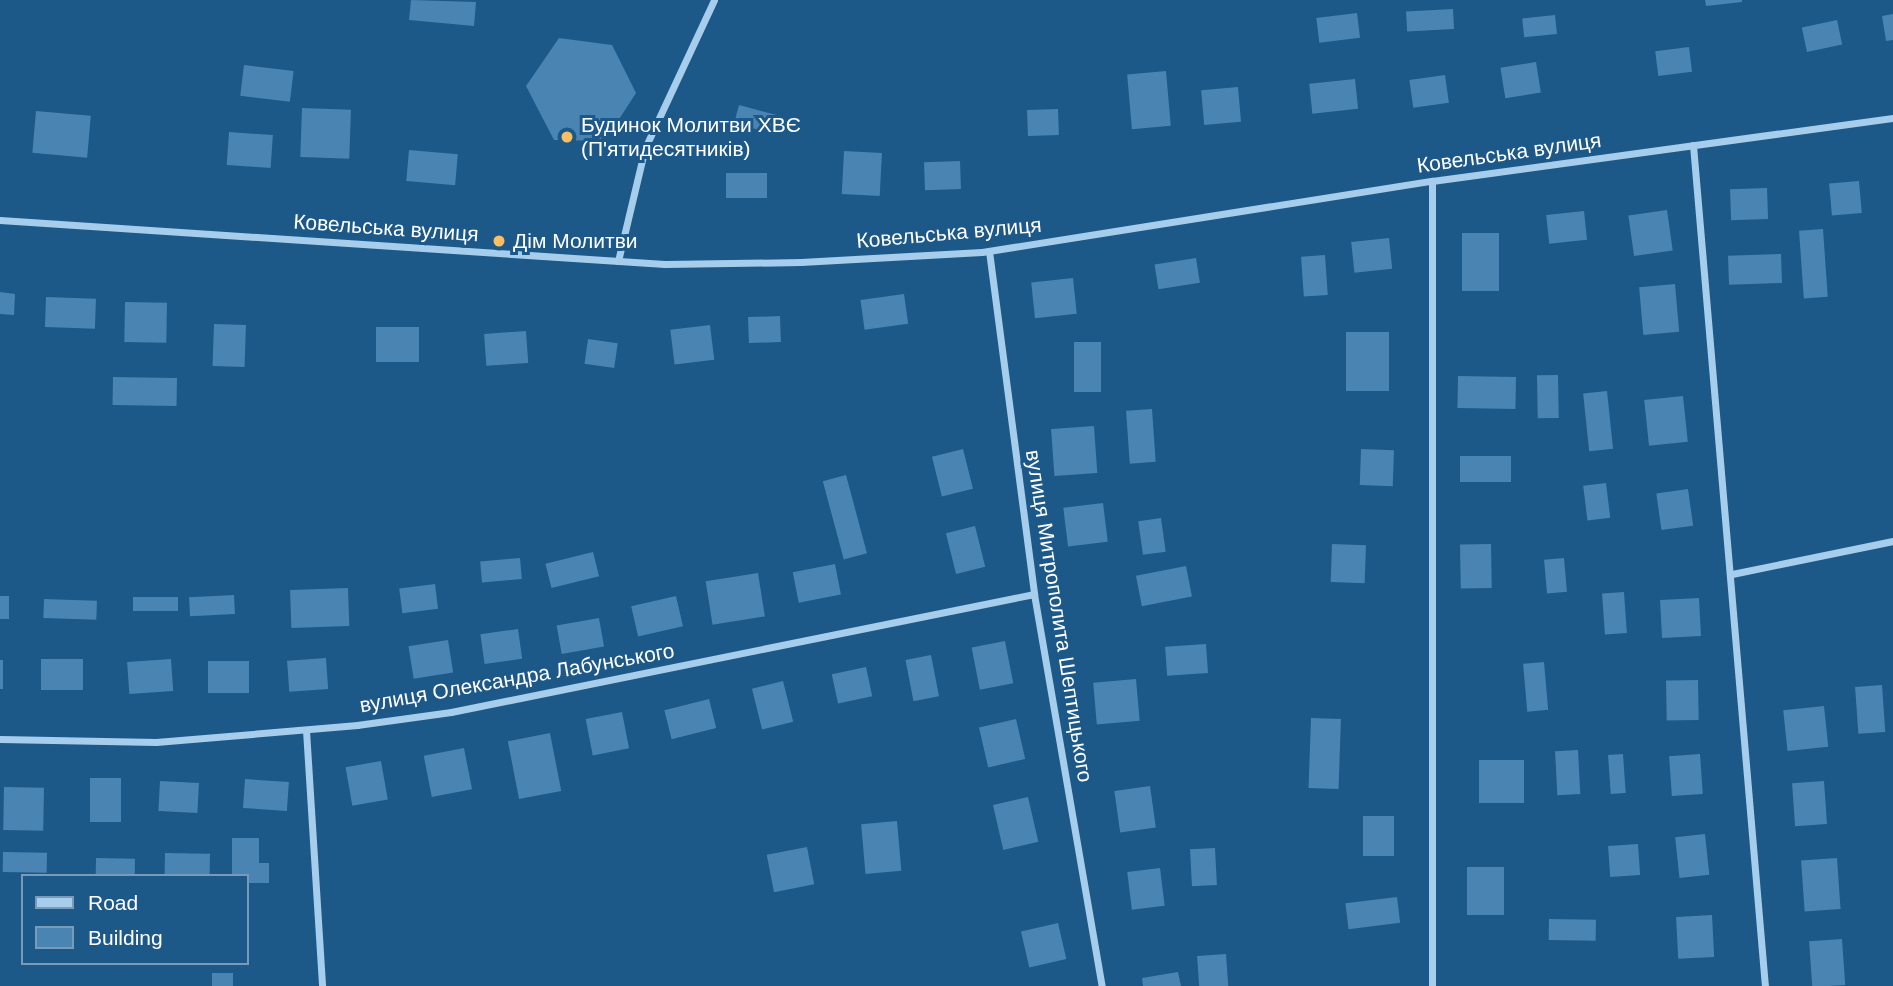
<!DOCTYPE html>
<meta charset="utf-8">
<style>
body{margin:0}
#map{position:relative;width:1893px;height:986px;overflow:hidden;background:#1c5888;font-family:Arial,sans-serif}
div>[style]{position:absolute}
.building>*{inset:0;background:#4984b2;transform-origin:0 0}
.minor>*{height:7px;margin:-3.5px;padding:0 3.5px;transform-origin:3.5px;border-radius:3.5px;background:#a6cdec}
.dots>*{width:19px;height:19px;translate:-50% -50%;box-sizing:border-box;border:4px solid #1c5888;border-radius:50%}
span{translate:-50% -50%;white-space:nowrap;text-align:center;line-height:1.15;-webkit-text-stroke:6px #1c5888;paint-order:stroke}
.poi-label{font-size:21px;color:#fff}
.left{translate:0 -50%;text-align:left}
.street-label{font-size:21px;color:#fff}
.legend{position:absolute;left:21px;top:874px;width:228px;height:91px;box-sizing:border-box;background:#1c5888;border:2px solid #779bb8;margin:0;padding:9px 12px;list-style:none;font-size:21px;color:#fff}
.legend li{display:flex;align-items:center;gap:14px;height:35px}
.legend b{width:35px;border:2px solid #779bb8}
</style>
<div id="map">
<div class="building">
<i style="clip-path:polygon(411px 0,476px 2px,474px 26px,409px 20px)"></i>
<i style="clip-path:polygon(1705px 0,1742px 0,1742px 2px,1706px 6px)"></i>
<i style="left:1453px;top:9px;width:20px;height:47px;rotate:87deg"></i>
<i style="left:1357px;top:13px;width:25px;height:41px;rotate:83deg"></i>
<i style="clip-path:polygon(1893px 14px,1893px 40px,1886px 41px,1882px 16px)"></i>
<i style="left:1555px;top:15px;width:19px;height:33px;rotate:84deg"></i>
<i style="left:1837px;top:20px;width:25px;height:36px;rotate:78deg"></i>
<i style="clip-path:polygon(559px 38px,612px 45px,636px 93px,605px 141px,554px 140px,526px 86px)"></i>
<i style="left:1689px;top:47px;width:25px;height:34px;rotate:83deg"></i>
<i style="left:1536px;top:62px;width:31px;height:36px;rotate:81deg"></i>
<i style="left:244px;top:65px;width:50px;height:31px;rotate:7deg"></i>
<i style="left:1166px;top:71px;width:55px;height:39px;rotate:85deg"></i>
<i style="left:1445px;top:75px;width:28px;height:36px;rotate:82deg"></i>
<i style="left:1355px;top:79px;width:30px;height:46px;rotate:84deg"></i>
<i style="left:1238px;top:87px;width:35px;height:37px;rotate:85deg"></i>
<i style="left:739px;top:105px;width:41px;height:19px;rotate:15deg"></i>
<i style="left:302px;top:108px;width:49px;height:49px;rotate:2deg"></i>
<i style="left:1058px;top:109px;width:26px;height:31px;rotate:88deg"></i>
<i style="left:36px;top:111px;width:55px;height:42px;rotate:5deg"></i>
<i style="left:229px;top:132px;width:44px;height:33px;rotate:4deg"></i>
<i style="left:409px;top:150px;width:49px;height:31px;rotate:5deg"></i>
<i style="left:844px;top:151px;width:38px;height:43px;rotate:3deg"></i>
<i style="left:960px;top:161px;width:28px;height:36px;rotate:88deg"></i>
<i style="left:726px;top:173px;width:41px;height:25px"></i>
<i style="left:1859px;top:181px;width:32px;height:30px;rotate:85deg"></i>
<i style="left:1767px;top:188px;width:31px;height:37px;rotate:88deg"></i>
<i style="left:1667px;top:210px;width:41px;height:39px;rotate:82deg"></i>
<i style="left:1584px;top:211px;width:29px;height:38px;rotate:84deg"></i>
<i style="left:1823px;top:229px;width:68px;height:24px;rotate:86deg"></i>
<i style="left:1499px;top:233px;width:58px;height:37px;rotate:90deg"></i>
<i style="left:1389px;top:238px;width:31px;height:38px;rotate:84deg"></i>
<i style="left:1781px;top:254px;width:29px;height:53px;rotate:88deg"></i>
<i style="left:1325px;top:255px;width:40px;height:24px;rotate:86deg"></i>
<i style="left:1196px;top:258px;width:25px;height:42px;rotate:81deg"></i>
<i style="left:1073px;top:278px;width:36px;height:42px;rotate:84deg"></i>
<i style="left:1675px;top:284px;width:48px;height:36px;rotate:85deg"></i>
<i style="clip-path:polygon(0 292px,15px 294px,14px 315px,0 314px)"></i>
<i style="left:904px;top:294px;width:30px;height:44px;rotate:82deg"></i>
<i style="left:46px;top:297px;width:50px;height:30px;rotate:2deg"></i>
<i style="left:125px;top:302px;width:42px;height:40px;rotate:1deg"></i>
<i style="left:780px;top:316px;width:26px;height:32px;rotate:88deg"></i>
<i style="left:214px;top:324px;width:32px;height:42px;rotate:2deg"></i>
<i style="left:710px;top:325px;width:35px;height:40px;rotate:83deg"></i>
<i style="left:376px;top:327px;width:43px;height:35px"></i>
<i style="left:526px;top:331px;width:32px;height:42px;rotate:86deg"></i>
<i style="left:1346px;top:332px;width:43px;height:59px"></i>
<i style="left:588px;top:339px;width:30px;height:25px;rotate:8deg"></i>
<i style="left:1074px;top:342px;width:27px;height:50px"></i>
<i style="left:1558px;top:375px;width:43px;height:21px;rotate:89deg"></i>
<i style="left:1458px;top:376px;width:58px;height:32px;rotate:1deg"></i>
<i style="left:113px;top:377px;width:64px;height:28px;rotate:1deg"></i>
<i style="left:1607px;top:391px;width:58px;height:24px;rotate:84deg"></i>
<i style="left:1683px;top:396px;width:46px;height:39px;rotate:84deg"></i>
<i style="left:1152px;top:409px;width:53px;height:26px;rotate:86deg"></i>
<i style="left:1094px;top:426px;width:47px;height:43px;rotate:86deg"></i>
<i style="left:963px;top:449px;width:41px;height:32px;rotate:76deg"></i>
<i style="left:1361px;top:449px;width:33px;height:36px;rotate:2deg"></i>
<i style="left:1511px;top:456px;width:26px;height:51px;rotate:90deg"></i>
<i style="left:846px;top:475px;width:81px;height:24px;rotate:75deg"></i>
<i style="left:1606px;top:483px;width:35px;height:23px;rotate:83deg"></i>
<i style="left:1688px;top:489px;width:37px;height:32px;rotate:82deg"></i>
<i style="left:1103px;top:503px;width:39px;height:40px;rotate:83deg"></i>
<i style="left:1161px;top:518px;width:34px;height:23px;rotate:82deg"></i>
<i style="left:975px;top:526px;width:42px;height:30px;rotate:76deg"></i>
<i style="left:1332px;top:544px;width:34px;height:38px;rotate:2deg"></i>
<i style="left:1491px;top:544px;width:44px;height:31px;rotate:89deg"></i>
<i style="left:593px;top:552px;width:25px;height:49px;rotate:76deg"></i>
<i style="left:520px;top:558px;width:21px;height:40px;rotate:85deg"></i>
<i style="left:1564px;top:558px;width:34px;height:20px;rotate:85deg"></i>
<i style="left:835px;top:564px;width:31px;height:43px;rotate:79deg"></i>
<i style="left:1186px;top:566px;width:31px;height:51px;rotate:79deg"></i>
<i style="left:758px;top:573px;width:44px;height:53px;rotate:81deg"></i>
<i style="left:435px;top:584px;width:25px;height:36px;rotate:83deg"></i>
<i style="left:348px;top:588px;width:38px;height:58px;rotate:88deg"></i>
<i style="left:1624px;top:592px;width:41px;height:22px;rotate:86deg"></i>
<i style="left:234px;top:595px;width:19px;height:45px;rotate:87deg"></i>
<i style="left:0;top:596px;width:9px;height:23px"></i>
<i style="left:676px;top:596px;width:31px;height:46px;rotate:77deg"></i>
<i style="left:133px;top:597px;width:45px;height:14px"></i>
<i style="left:1699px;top:598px;width:38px;height:39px;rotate:87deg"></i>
<i style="left:44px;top:599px;width:53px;height:19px;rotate:2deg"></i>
<i style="left:599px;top:618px;width:29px;height:43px;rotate:80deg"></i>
<i style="left:518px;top:629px;width:30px;height:38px;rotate:82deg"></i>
<i style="left:448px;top:640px;width:33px;height:40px;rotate:81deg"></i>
<i style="left:1005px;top:641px;width:43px;height:34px;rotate:79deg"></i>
<i style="left:1206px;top:644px;width:29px;height:41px;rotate:86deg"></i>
<i style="left:931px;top:655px;width:42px;height:26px;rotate:79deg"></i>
<i style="left:326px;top:658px;width:31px;height:39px;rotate:86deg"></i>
<i style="left:83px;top:659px;width:31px;height:42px;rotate:90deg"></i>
<i style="left:171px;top:659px;width:32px;height:44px;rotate:86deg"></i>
<i style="left:0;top:660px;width:3px;height:29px"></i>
<i style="left:208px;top:661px;width:41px;height:32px"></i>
<i style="left:1544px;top:662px;width:48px;height:21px;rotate:85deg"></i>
<i style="left:866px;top:667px;width:30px;height:35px;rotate:78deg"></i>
<i style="left:1136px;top:679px;width:42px;height:43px;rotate:85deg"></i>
<i style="left:1698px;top:680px;width:40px;height:32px;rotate:89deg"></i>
<i style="left:783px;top:681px;width:42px;height:32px;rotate:76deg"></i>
<i style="left:1882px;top:685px;width:47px;height:27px;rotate:86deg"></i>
<i style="left:709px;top:699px;width:30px;height:46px;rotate:76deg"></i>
<i style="left:1824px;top:706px;width:41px;height:41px;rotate:84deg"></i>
<i style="left:622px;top:712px;width:37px;height:37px;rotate:79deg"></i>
<i style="left:1311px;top:718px;width:30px;height:70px;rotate:2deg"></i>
<i style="left:1016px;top:719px;width:41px;height:38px;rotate:77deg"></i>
<i style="left:550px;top:733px;width:59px;height:43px;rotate:79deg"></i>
<i style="left:464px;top:748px;width:42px;height:41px;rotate:79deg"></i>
<i style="left:1578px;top:750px;width:44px;height:23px;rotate:87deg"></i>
<i style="left:1623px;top:754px;width:39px;height:15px;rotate:86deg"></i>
<i style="left:1700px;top:754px;width:40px;height:31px;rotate:86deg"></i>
<i style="left:1479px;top:760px;width:45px;height:43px"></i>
<i style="left:381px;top:761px;width:39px;height:36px;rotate:80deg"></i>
<i style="left:90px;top:778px;width:31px;height:44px"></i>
<i style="left:245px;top:779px;width:44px;height:29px;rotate:4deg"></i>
<i style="left:160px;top:781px;width:39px;height:30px;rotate:3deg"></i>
<i style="left:1824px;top:781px;width:43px;height:32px;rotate:86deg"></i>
<i style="left:1150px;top:786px;width:42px;height:36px;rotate:82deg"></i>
<i style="left:4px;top:787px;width:40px;height:43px;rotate:1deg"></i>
<i style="left:1028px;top:797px;width:46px;height:36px;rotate:77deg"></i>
<i style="left:1363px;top:816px;width:31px;height:40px"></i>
<i style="left:897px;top:821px;width:50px;height:36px;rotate:85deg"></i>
<i style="left:1705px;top:834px;width:41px;height:30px;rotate:84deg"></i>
<i style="clip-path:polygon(232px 838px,259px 838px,259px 863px,269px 863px,269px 883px,247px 883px,247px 876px,232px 876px)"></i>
<i style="left:1638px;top:844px;width:31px;height:30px;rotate:86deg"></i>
<i style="left:807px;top:847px;width:38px;height:41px;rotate:79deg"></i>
<i style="left:1215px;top:848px;width:37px;height:25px;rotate:87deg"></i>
<i style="left:3px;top:852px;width:44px;height:20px;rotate:1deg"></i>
<i style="left:165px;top:853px;width:45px;height:22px;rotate:1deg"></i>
<i style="left:96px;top:858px;width:39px;height:18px;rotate:1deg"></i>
<i style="left:1837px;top:858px;width:51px;height:36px;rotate:86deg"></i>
<i style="left:1467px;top:867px;width:37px;height:48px"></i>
<i style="left:1160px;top:868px;width:38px;height:33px;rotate:83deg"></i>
<i style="left:1397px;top:897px;width:26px;height:52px;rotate:83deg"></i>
<i style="left:1712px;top:915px;width:42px;height:36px;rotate:87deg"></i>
<i style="left:1549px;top:919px;width:47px;height:21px;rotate:1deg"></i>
<i style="left:1058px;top:923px;width:37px;height:38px;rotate:77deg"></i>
<i style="left:1842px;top:939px;width:46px;height:33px;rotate:86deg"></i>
<i style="left:1226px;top:954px;width:32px;height:29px;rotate:86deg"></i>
<i style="clip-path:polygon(1178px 972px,1181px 986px,1143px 986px,1142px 978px)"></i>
<i style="left:212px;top:973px;width:21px;height:13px"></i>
</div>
<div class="minor">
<i style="left:1693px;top:145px;width:844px;rotate:85.11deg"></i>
<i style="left:0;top:220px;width:666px;rotate:3.79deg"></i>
<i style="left:665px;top:264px;width:136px;rotate:-0.8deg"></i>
<i style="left:801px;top:262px;width:181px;rotate:-3.2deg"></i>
<i style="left:982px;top:252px;width:456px;rotate:-9deg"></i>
<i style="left:1432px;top:181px;width:465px;rotate:-7.8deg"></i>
<i style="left:989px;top:251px;width:346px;rotate:82.5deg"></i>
<i style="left:1034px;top:594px;width:398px;rotate:80.2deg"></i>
<i style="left:618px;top:261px;width:116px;rotate:-76.6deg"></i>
<i style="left:645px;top:148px;width:163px;rotate:-65deg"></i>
<i style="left:1732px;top:574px;width:164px;rotate:-11.6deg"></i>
<i style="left:306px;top:730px;width:256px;rotate:86.4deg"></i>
<i style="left:0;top:739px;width:156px;rotate:1.1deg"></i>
<i style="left:156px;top:742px;width:202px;rotate:-4.8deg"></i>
<i style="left:357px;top:725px;width:95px;rotate:-7.9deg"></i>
<i style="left:451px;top:712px;width:595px;rotate:-11.44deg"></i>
<i style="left:1432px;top:986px;width:805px;rotate:-90deg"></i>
</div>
<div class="dots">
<i style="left:567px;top:137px;background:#fcbe63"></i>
<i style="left:499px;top:241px;background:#fcbe63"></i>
</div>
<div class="poi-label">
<span class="left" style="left:581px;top:137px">Будинок Молитви ХВЄ<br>(П'ятидесятників)</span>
<span class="left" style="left:513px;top:241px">Дім Молитви</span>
</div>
<div class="street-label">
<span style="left:1509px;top:153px;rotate:-8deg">Ковельська вулиця</span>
<span style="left:386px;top:228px;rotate:4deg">Ковельська вулиця</span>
<span style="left:949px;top:233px;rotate:-5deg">Ковельська вулиця</span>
<span style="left:1059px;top:616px;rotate:81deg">вулиця Митрополита Шептицького</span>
<span style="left:517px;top:678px;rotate:-10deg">вулиця Олександра Лабунського</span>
</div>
<ul class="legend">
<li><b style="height:9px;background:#a6cdec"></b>Road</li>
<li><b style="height:19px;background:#4984b2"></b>Building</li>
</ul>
</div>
